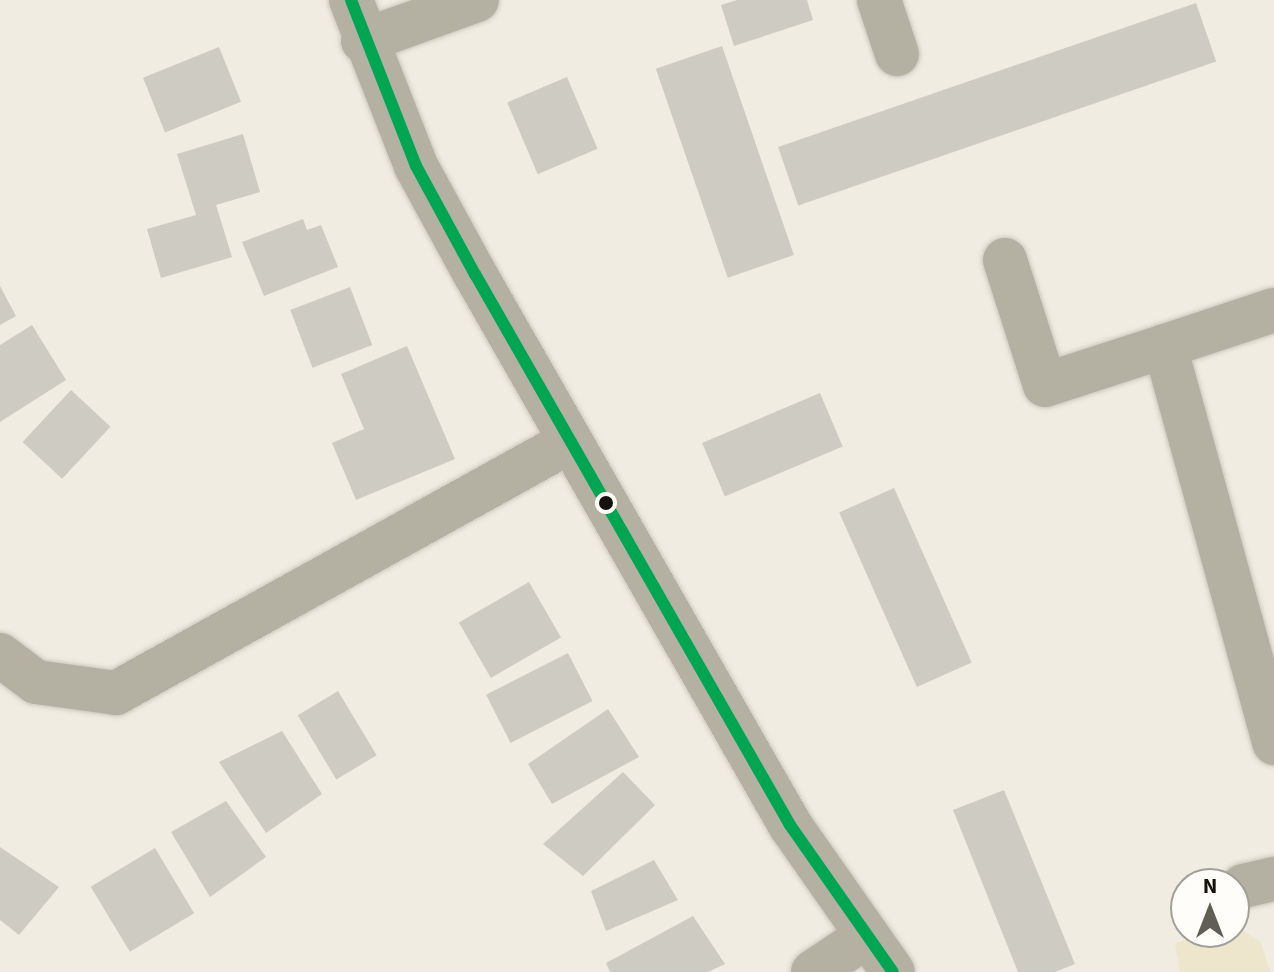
<!DOCTYPE html>
<style>
body{margin:0}
#map{position:relative;width:1274px;height:972px;overflow:hidden;background:#f0ece1;font-family:"Source Sans 3",sans-serif}
div>[style]{position:absolute}
.green>*{inset:0;background:#ede5cc}
.building>*{inset:0;background:#cecbc2;transform-origin:0 0}
.roads{filter:drop-shadow(0 0 2px #cbc8c0) drop-shadow(0 0 2px #cbc8c0)}
.minor>*{height:44px;margin:-22px;padding:0 22px;transform-origin:22px;border-radius:22px;background:#b4b0a2}
.bus-1>*{height:12px;margin:-6px;padding:0 6px;transform-origin:6px;border-radius:6px;background:#00a651}
.dots>*{width:22px;height:22px;translate:-50% -50%;box-sizing:border-box;border:4px solid #fefdf9;border-radius:50%}
span{translate:-50% -50%;white-space:nowrap;text-align:center;line-height:1.15;-webkit-text-stroke:6px #fefdf9;paint-order:stroke}
.north{position:absolute;left:1170px;top:868px;width:80px;height:80px;box-sizing:border-box;background:#fefdf9;border:2px solid #a09f9a;border-radius:50%;rotate:0deg;font-size:22px;font-weight:700;line-height:32px;text-align:center;color:#14120b}
.north::after{content:'';display:block;margin:auto;width:28px;height:36px;background:#615e56;clip-path:polygon(50% 0,100% 100%,50% 72%,0 100%)}
</style>
<div id="map">
<div class="green">
<i style="clip-path:polygon(1236px 926px,1261px 942px,1270px 972px,1180px 972px,1175px 943px)"></i>
</div>
<div class="building">
<i style="clip-path:polygon(737px 0,807px 0,813px 20px,734px 46px,721px 5px)"></i>
<i style="left:1196px;top:3px;width:62px;height:442px;rotate:71deg"></i>
<i style="left:722px;top:46px;width:221px;height:70px;rotate:71deg"></i>
<i style="left:219px;top:47px;width:59px;height:82px;rotate:68deg"></i>
<i style="left:567px;top:77px;width:78px;height:65px;rotate:67deg"></i>
<i style="clip-path:polygon(243px 134px,260px 192px,216px 205px,232px 257px,161px 278px,147px 229px,196px 215px,177px 154px)"></i>
<i style="clip-path:polygon(303px 219px,307px 230px,321px 225px,338px 267px,264px 296px,242px 242px)"></i>
<i style="clip-path:polygon(0 286px,16px 316px,0 325px)"></i>
<i style="left:350px;top:287px;width:62px;height:64px;rotate:69deg"></i>
<i style="clip-path:polygon(32px 325px,66px 380px,0 422px,0 345px)"></i>
<i style="clip-path:polygon(407px 346px,455px 459px,356px 500px,332px 443px,364px 429px,341px 374px)"></i>
<i style="left:71px;top:390px;width:54px;height:71px;rotate:43deg"></i>
<i style="left:820px;top:393px;width:58px;height:128px;rotate:67deg"></i>
<i style="left:894px;top:488px;width:191px;height:60px;rotate:66deg"></i>
<i style="left:529px;top:582px;width:64px;height:81px;rotate:60deg"></i>
<i style="left:568px;top:653px;width:54px;height:92px;rotate:63deg"></i>
<i style="left:338px;top:691px;width:75px;height:47px;rotate:59deg"></i>
<i style="clip-path:polygon(608px 709px,639px 757px,552px 804px,528px 764px)"></i>
<i style="clip-path:polygon(282px 731px,322px 794px,266px 833px,219px 762px)"></i>
<i style="clip-path:polygon(623px 772px,655px 805px,583px 876px,543px 844px)"></i>
<i style="clip-path:polygon(1004px 790px,1075px 964px,1055px 972px,1018px 972px,953px 810px)"></i>
<i style="clip-path:polygon(226px 801px,266px 857px,210px 897px,171px 832px)"></i>
<i style="clip-path:polygon(0 847px,59px 887px,19px 935px,0 920px)"></i>
<i style="left:155px;top:848px;width:76px;height:75px;rotate:59deg"></i>
<i style="clip-path:polygon(654px 860px,678px 900px,606px 931px,591px 891px)"></i>
<i style="clip-path:polygon(693px 916px,725px 964px,708px 972px,610px 972px,606px 963px)"></i>
</div>
<div class="roads">
<div class="minor">
<i style="left:351px;top:0;width:178px;rotate:68.6deg"></i>
<i style="left:416px;top:166px;width:123px;rotate:61.4deg"></i>
<i style="left:475px;top:274px;width:635px;rotate:60.24deg"></i>
<i style="left:790px;top:825px;width:179px;rotate:55deg"></i>
<i style="left:879px;top:0;width:57px;rotate:71.6deg"></i>
<i style="left:363px;top:41px;width:121px;rotate:-19.8deg"></i>
<i style="left:1005px;top:260px;width:131px;rotate:72.3deg"></i>
<i style="left:1045px;top:385px;width:126px;rotate:-18deg"></i>
<i style="left:1274px;top:310px;width:115px;rotate:161.7deg"></i>
<i style="left:1165px;top:346px;width:412px;rotate:74.6deg"></i>
<i style="left:0;top:655px;width:45px;rotate:36.9deg"></i>
<i style="left:36px;top:682px;width:81px;rotate:7.8deg"></i>
<i style="left:116px;top:693px;width:518px;rotate:-28.99deg"></i>
<i style="left:1243px;top:886px;width:32px;rotate:-13deg"></i>
<i style="left:813px;top:972px;width:65px;rotate:-33.7deg"></i>
</div>
</div>
<div class="bus-1">
<i style="left:351px;top:0;width:178px;rotate:68.6deg"></i>
<i style="left:416px;top:166px;width:123px;rotate:61.4deg"></i>
<i style="left:475px;top:274px;width:635px;rotate:60.24deg"></i>
<i style="left:790px;top:825px;width:179px;rotate:55deg"></i>
</div>
<div class="dots">
<i style="left:606px;top:503px;background:#14120b"></i>
</div>
<div class="north">N</div>
</div>
